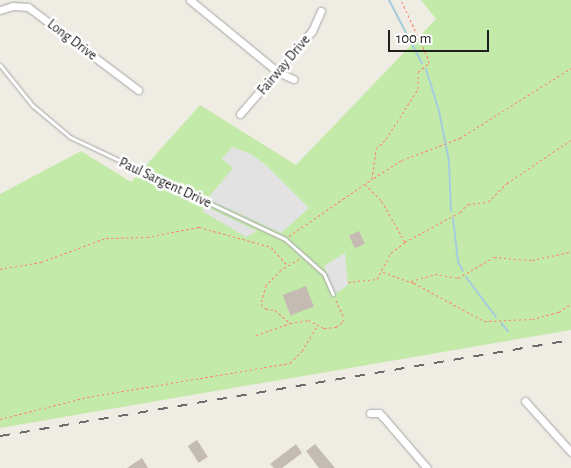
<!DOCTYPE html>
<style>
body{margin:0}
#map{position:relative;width:571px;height:468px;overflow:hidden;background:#efece4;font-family:"Alegreya Sans",sans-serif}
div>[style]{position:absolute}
.grass>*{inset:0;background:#c4eaaa}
.parking>*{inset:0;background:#e2e2e2}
.stream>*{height:2px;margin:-1px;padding:0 1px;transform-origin:1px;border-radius:1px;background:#a4ccdd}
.building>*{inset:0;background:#c4bcb3;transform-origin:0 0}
.path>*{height:1px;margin-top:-0.5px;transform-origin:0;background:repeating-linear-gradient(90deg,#fb856a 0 2.5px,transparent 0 5px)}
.roads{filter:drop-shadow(0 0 1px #a5a5a5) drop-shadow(0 0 1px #a5a5a5)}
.service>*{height:3px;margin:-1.5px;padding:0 1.5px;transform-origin:1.5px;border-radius:1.5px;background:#fff}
.minor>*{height:7px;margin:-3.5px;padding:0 3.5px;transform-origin:3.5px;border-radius:3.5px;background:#fff}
.rail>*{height:2px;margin-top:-1px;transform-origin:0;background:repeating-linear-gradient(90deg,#6c6c6c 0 10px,transparent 0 20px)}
span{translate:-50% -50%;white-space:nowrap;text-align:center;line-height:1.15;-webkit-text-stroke:5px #fff;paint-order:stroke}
.street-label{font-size:14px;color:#1e1e1e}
.scale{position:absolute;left:388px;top:30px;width:101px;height:22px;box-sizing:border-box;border:2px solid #1e1e1e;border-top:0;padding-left:6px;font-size:15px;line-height:18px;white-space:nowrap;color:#1e1e1e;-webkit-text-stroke:4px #fff;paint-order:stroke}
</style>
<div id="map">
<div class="grass">
<i style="clip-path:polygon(421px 0,571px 0,571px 330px,0 428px,0 194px,81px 151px,131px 182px,200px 105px,296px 165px,436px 19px)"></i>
</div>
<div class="parking">
<i style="clip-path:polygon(232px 147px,251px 154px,266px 165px,309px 208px,281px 233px,207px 199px,233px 168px,222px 159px)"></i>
<i style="clip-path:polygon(205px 206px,257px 231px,246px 237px,202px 211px)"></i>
<i style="clip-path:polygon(345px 253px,348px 285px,335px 294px,324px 266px)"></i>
</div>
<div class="stream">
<i style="left:389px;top:0;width:71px;rotate:62.4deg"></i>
<i style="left:426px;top:69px;width:44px;rotate:72.8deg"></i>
<i style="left:439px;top:111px;width:51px;rotate:78.7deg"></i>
<i style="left:449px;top:161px;width:50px;rotate:87.7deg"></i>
<i style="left:453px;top:218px;width:44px;rotate:83.5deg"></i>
<i style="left:458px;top:262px;width:10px;rotate:61deg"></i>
<i style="left:466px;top:277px;width:50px;rotate:53.1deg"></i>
<i style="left:501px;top:323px;width:11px;rotate:49deg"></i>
</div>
<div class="building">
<i style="left:359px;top:231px;width:14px;height:11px;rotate:65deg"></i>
<i style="left:306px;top:286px;width:22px;height:25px;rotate:69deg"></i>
<i style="left:197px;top:440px;width:20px;height:11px;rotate:57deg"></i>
<i style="clip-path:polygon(296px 444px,302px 453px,282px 468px,274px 468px,270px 464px)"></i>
<i style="clip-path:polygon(315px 444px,335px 468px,319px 468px,306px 451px)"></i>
<i style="clip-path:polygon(142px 458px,148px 468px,127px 468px)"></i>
</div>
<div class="path">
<i style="left:374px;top:178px;width:33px;rotate:-33deg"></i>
<i style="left:402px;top:160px;width:62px;rotate:-20.8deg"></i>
<i style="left:460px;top:138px;width:131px;rotate:-32.2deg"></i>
<i style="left:289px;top:236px;width:101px;rotate:-34.5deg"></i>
<i style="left:372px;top:179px;width:30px;rotate:-82deg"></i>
<i style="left:376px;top:149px;width:14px;rotate:-45deg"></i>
<i style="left:386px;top:139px;width:59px;rotate:-57.4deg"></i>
<i style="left:418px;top:89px;width:17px;rotate:-90deg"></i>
<i style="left:418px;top:72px;width:14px;rotate:-39deg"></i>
<i style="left:429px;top:63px;width:5px;rotate:-101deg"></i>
<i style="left:428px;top:58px;width:64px;rotate:-115deg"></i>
<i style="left:405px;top:242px;width:63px;rotate:-28.6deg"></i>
<i style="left:460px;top:212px;width:11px;rotate:-45deg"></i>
<i style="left:468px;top:204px;width:20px;rotate:-6deg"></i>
<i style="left:488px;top:202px;width:27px;rotate:-45deg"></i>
<i style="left:507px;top:183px;width:77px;rotate:-33.9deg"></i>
<i style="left:299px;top:259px;width:21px;rotate:149deg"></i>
<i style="left:281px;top:270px;width:21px;rotate:135deg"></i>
<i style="left:266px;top:285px;width:20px;rotate:105deg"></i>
<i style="left:261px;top:304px;width:7px;rotate:45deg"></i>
<i style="left:266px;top:309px;width:9px;rotate:6deg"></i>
<i style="left:275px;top:310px;width:20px;rotate:41deg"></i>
<i style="left:290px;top:323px;width:18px;rotate:-9deg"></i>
<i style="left:308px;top:320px;width:18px;rotate:27deg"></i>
<i style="left:324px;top:328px;width:12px;rotate:-5deg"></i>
<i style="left:336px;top:327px;width:9px;rotate:-36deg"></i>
<i style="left:343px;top:322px;width:6px;rotate:-90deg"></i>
<i style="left:343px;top:316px;width:20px;rotate:-114deg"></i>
<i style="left:0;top:269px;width:42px;rotate:-9.7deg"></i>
<i style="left:41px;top:262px;width:69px;rotate:-20.3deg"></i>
<i style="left:106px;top:238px;width:41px;rotate:-1.4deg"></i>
<i style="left:147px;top:237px;width:53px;rotate:-10.9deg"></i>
<i style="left:199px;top:227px;width:75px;rotate:15.5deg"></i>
<i style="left:271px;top:247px;width:24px;rotate:48deg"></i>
<i style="left:383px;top:272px;width:33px;rotate:20deg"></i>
<i style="left:414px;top:283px;width:80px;rotate:28.5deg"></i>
<i style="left:484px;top:321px;width:48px;rotate:-2.4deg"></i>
<i style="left:532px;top:319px;width:28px;rotate:-15deg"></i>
<i style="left:559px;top:312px;width:14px;rotate:-34deg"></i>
<i style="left:411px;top:281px;width:25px;rotate:-16deg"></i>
<i style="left:435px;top:274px;width:23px;rotate:10deg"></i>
<i style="left:458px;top:278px;width:42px;rotate:-30.3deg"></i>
<i style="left:494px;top:257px;width:38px;rotate:5deg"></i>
<i style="left:532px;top:260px;width:40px;rotate:-12deg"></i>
<i style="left:348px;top:282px;width:29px;rotate:-6deg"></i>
<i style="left:377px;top:279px;width:30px;rotate:-62deg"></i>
<i style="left:391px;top:253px;width:18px;rotate:-38deg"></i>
<i style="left:405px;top:242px;width:48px;rotate:-119.7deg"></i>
<i style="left:381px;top:200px;width:21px;rotate:-135deg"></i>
<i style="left:256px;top:335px;width:36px;rotate:-19deg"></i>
<i style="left:0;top:419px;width:90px;rotate:-14.2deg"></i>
<i style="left:87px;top:397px;width:206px;rotate:-9.5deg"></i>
<i style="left:290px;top:363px;width:17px;rotate:-45deg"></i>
<i style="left:302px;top:351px;width:29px;rotate:-59deg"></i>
</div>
<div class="roads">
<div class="service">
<i style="left:0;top:65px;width:51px;rotate:51.3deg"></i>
<i style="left:32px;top:105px;width:50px;rotate:40.1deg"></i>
<i style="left:70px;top:137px;width:238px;rotate:25.4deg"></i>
<i style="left:285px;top:239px;width:52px;rotate:41.9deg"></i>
<i style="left:324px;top:274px;width:22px;rotate:66deg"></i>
</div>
<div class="minor">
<i style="left:190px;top:0;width:114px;rotate:39.3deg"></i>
<i style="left:278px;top:72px;width:17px;rotate:25deg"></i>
<i style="left:0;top:10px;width:14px;rotate:-17deg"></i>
<i style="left:13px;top:6px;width:15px;rotate:4deg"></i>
<i style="left:28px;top:7px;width:138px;rotate:37deg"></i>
<i style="left:240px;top:114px;width:110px;rotate:-49.1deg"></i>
<i style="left:312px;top:31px;width:22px;rotate:-66deg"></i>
<i style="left:525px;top:401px;width:69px;rotate:48deg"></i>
<i style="left:370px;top:413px;width:9px"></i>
<i style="left:379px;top:413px;width:6px;rotate:45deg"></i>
<i style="left:383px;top:417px;width:67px;rotate:49.2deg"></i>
</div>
</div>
<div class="rail">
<i style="left:0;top:436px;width:579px;rotate:-9.54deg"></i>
</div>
<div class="street-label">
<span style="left:72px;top:40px;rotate:37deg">Long Drive</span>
<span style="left:284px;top:65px;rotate:-50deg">Fairway Drive</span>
<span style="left:165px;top:183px;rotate:25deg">Paul Sargent Drive</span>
</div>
<div class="scale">100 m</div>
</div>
